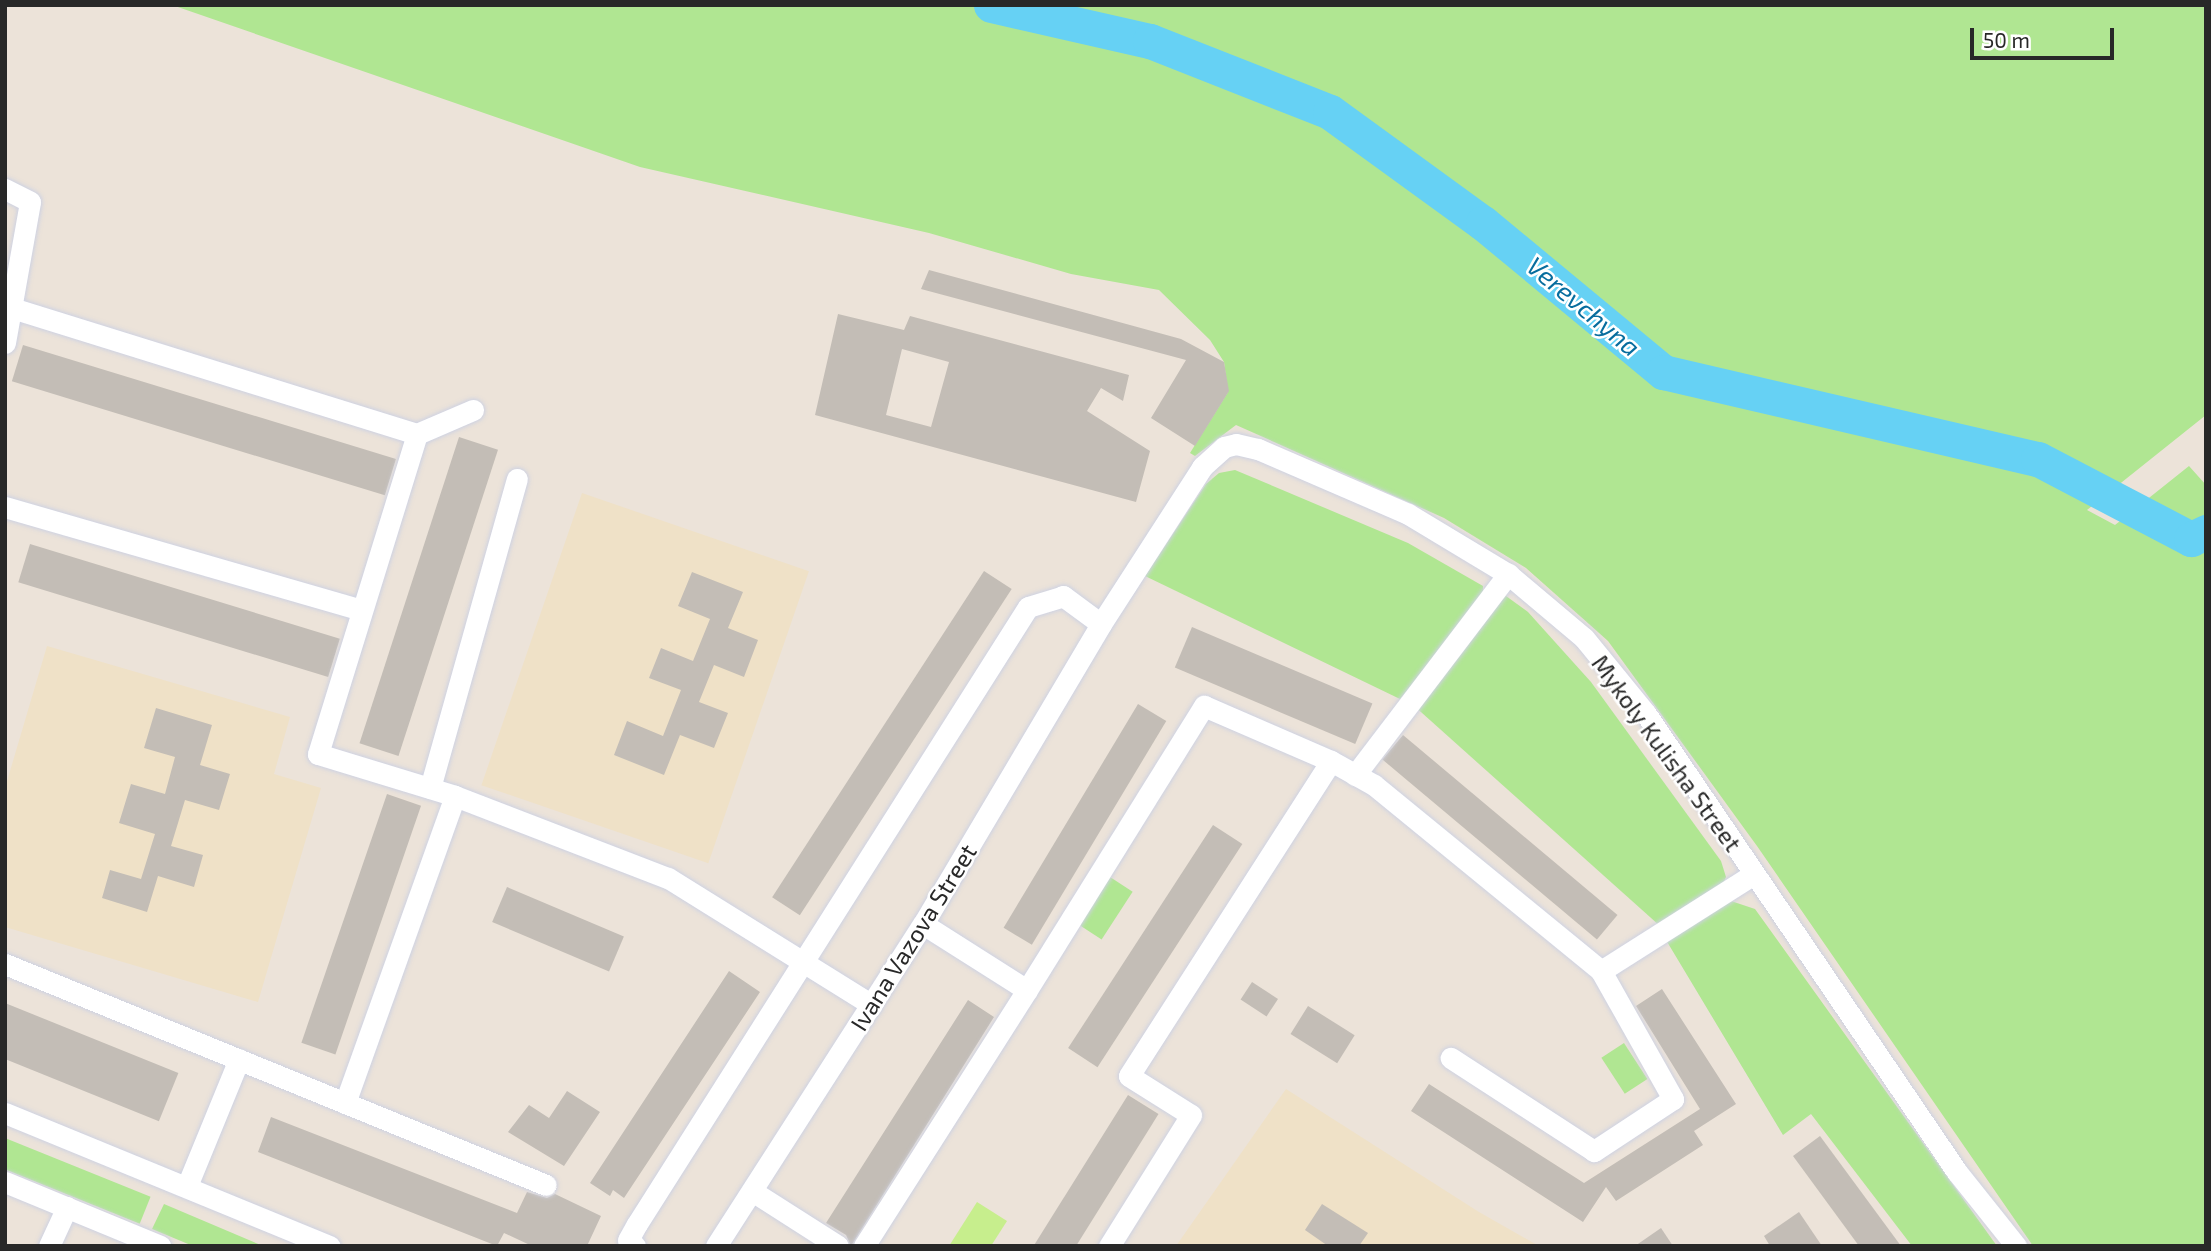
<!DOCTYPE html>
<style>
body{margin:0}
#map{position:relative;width:2211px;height:1251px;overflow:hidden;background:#ece3d9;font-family:"Exo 2",sans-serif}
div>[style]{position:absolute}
.education>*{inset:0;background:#efe1c7;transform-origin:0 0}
.green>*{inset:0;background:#b0e692;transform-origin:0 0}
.pitch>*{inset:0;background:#c7ee8d}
.river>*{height:35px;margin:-17.5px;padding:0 17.5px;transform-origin:17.5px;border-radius:17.5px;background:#66d1f4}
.building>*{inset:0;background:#c3bdb6;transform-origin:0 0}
.roads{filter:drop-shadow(0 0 2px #ced2e2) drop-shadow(0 0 2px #ced2e2)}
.minor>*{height:21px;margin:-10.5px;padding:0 10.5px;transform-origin:10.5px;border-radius:10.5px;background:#fff}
span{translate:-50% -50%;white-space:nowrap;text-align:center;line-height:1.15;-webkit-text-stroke:5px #fff;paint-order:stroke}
.street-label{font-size:24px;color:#282828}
.water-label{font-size:26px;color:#076d9e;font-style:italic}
.frame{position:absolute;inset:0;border:7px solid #282828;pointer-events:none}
.scale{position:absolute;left:1970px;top:28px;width:144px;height:32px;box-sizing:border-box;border:4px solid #282828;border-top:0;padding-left:9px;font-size:21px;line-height:24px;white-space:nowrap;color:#282828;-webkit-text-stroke:5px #fff;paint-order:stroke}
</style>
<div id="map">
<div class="education">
<i style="left:582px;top:493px;width:240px;height:309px;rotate:19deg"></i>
<i style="clip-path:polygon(47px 646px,290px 717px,274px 774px,321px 788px,258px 1002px,5px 927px,5px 788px)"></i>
<i style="clip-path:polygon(1286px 1089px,1479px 1212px,1539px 1246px,1176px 1246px)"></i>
</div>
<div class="green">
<i style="clip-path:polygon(172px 5px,2206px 5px,2206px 415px,2087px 510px,2115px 525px,2189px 466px,2206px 485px,2206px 1246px,2033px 1246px,1757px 846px,1608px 641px,1526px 568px,1444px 518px,1236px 425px,1195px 456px,1190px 453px,1228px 392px,1224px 362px,1210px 340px,1159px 290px,1071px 274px,929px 233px,640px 167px)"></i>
<i style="clip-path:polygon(1235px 470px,1408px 543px,1483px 586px,1483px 598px,1400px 699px,1145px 576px,1206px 484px,1219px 473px)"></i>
<i style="clip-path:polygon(1506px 596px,1528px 612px,1591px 682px,1721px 861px,1726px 877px,1721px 888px,1660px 926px,1412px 704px,1493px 602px)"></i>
<i style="left:1110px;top:877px;width:27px;height:57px;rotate:33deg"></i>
<i style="clip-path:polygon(1731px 901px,1755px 909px,1997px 1246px,1912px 1246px,1811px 1114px,1783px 1135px,1666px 940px)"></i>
<i style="left:1624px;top:1043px;width:43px;height:27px;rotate:57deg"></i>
<i style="left:5px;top:1138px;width:157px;height:29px;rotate:22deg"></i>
<i style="clip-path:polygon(164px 1204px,263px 1246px,193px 1246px,152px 1229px)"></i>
</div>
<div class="pitch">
<i style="clip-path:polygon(977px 1202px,1007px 1221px,991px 1246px,949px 1246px)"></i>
</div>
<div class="river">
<i style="left:991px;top:5px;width:163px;rotate:12.8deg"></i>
<i style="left:1150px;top:41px;width:193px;rotate:21.5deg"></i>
<i style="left:1330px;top:112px;width:189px;rotate:36deg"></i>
<i style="left:1483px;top:223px;width:234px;rotate:39.6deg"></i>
<i style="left:1663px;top:372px;width:385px;rotate:13.1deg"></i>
<i style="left:2038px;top:459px;width:173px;rotate:27.6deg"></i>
<i style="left:2191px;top:539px;width:17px;rotate:-25deg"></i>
</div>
<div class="building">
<i style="clip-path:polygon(929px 270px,1181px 339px,1224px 362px,1229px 391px,1195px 446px,1151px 418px,1186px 360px,921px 289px)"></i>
<i style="clip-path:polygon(evenodd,838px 314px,904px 330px,910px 316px,1129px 375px,1123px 401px,1101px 388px,1087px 411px,1150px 451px,1136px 502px,815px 415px,838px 314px,902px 349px,949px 362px,931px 427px,886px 415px,902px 349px)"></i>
<i style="left:23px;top:345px;width:390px;height:38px;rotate:17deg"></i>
<i style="left:459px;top:437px;width:41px;height:322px;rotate:18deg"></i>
<i style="left:30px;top:544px;width:324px;height:40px;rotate:17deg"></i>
<i style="left:984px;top:571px;width:33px;height:389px;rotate:33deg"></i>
<i style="clip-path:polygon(692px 572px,743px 592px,728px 628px,758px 640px,744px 677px,714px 665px,699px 702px,728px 713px,714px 748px,680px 735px,664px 775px,614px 755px,627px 721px,663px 736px,681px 690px,649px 678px,661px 648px,693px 661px,710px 619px,678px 606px)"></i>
<i style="left:1192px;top:627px;width:196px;height:44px;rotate:23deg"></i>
<i style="left:1138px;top:704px;width:33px;height:261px;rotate:31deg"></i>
<i style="clip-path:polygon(156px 708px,212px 725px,200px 765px,230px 774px,219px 810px,185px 800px,171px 846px,203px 855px,194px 887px,158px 876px,147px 912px,102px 898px,110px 870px,141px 879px,155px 834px,119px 823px,131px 784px,165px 794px,175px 757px,144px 748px)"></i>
<i style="left:1403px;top:735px;width:280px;height:32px;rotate:40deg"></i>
<i style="left:387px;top:794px;width:36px;height:263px;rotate:19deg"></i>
<i style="left:1213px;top:825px;width:35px;height:266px;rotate:33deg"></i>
<i style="left:507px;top:887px;width:127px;height:38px;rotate:23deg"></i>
<i style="clip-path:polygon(729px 971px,760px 992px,624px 1198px,613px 1190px,610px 1196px,590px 1183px)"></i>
<i style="left:1252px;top:982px;width:31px;height:21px;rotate:33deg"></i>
<i style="clip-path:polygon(1662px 989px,1736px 1104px,1694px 1131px,1703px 1145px,1616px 1201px,1606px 1187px,1583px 1222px,1411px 1111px,1429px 1084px,1584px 1183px,1700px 1109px,1636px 1006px)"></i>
<i style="clip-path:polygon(968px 1000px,994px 1017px,851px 1246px,846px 1235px,826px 1223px)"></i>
<i style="left:5px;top:1003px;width:187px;height:52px;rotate:22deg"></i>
<i style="left:1308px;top:1006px;width:55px;height:33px;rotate:32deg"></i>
<i style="clip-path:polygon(567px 1091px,600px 1112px,564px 1166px,508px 1132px,529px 1105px,549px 1118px)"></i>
<i style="left:1128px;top:1095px;width:36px;height:177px;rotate:32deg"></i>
<i style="clip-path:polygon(271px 1117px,517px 1213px,527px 1192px,547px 1198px,555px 1194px,601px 1216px,587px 1246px,532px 1246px,504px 1233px,497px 1246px,258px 1152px)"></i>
<i style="clip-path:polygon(1820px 1136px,1901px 1246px,1859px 1246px,1793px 1156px)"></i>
<i style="clip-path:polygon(1322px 1204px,1368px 1233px,1359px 1246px,1328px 1246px,1305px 1230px)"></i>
<i style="clip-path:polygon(1799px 1212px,1822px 1246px,1770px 1246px,1764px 1236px)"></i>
<i style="clip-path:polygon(1661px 1228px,1673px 1246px,1635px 1246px)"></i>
</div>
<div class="roads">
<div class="minor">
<i style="left:5px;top:189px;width:28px;rotate:27deg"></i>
<i style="left:30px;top:202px;width:143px;rotate:100.1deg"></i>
<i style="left:12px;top:308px;width:424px;rotate:17.3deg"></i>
<i style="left:417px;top:434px;width:61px;rotate:-23.2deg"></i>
<i style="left:417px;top:434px;width:335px;rotate:107.2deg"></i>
<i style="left:318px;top:754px;width:143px;rotate:17deg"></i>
<i style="left:5px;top:507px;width:371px;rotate:16.1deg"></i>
<i style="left:1331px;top:761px;width:49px;rotate:29.2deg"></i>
<i style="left:1374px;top:785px;width:293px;rotate:39.3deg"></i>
<i style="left:1601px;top:971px;width:147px;rotate:60.6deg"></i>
<i style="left:1673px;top:1099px;width:95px;rotate:146.6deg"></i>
<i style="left:1594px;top:1151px;width:171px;rotate:-147deg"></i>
<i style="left:1355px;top:775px;width:253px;rotate:-52.7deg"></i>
<i style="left:430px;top:788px;width:321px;rotate:-74.3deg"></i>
<i style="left:5px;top:964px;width:584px;rotate:22.22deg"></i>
<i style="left:1601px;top:971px;width:181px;rotate:-32.4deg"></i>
<i style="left:1027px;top:990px;width:335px;rotate:-58.1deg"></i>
<i style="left:1204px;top:706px;width:138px;rotate:23.4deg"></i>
<i style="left:1331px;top:761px;width:374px;rotate:122.7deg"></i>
<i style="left:1129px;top:1076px;width:73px;rotate:32.2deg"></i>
<i style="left:1191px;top:1115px;width:155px;rotate:122deg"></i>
<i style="left:345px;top:1103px;width:326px;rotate:-70.3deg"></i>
<i style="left:455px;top:796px;width:228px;rotate:21.1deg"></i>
<i style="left:668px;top:878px;width:240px;rotate:31.9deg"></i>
<i style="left:5px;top:1113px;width:351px;rotate:22.3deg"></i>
<i style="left:5px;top:1182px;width:168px;rotate:22.4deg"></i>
<i style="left:187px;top:1186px;width:137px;rotate:-67.7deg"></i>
<i style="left:752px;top:1191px;width:102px;rotate:32.6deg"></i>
<i style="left:49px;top:1246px;width:43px;rotate:-65.2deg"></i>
<i style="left:635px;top:1246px;width:9px;rotate:-139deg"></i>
<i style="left:628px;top:1240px;width:18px;rotate:-61deg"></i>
<i style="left:637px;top:1224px;width:730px;rotate:-57.64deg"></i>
<i style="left:1028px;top:607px;width:37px;rotate:-17deg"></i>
<i style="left:1063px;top:596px;width:47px;rotate:36.4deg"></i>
<i style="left:716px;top:1246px;width:383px;rotate:-57.3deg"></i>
<i style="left:923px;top:924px;width:349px;rotate:-59.3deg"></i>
<i style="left:1101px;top:624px;width:187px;rotate:-57.2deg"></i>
<i style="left:1202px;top:467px;width:30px;rotate:-42deg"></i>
<i style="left:1224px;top:447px;width:12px;rotate:-14deg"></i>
<i style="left:1236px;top:444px;width:23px;rotate:13deg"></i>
<i style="left:1258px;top:449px;width:163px;rotate:23.4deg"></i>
<i style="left:1408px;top:514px;width:117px;rotate:31deg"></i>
<i style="left:1508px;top:574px;width:99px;rotate:40.1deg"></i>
<i style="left:1584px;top:638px;width:98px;rotate:50.8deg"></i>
<i style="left:1646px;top:714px;width:554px;rotate:55.82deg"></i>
<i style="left:1957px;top:1172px;width:95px;rotate:51.4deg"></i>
<i style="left:864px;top:1246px;width:303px;rotate:-57.5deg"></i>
<i style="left:1027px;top:990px;width:123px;rotate:-147.6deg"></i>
</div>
</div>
<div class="street-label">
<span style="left:1667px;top:753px;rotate:54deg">Mykoly Kulisha Street</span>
<span style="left:913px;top:937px;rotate:-58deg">Ivana Vazova Street</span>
</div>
<div class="water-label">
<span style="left:1584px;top:306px;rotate:40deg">Verevchyna</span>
</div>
<div class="frame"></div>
<div class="scale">50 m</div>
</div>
